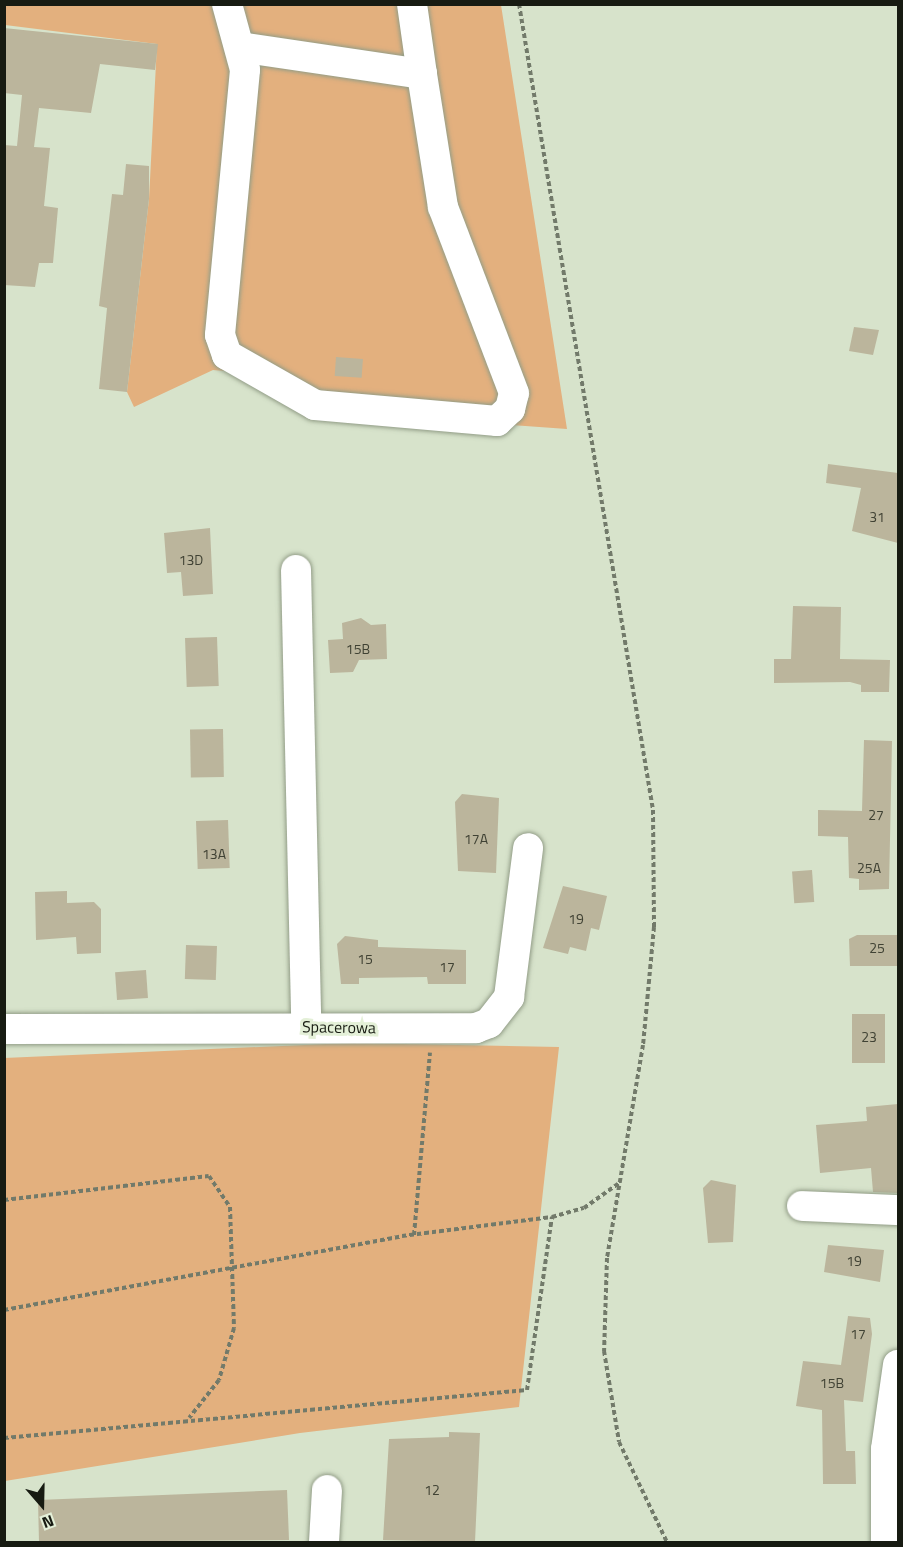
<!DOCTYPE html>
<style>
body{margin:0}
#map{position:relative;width:903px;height:1547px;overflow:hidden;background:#d7e3cb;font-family:"Titillium Web",sans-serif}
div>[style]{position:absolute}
.green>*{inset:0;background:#e3b07e}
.building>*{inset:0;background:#bbb59c;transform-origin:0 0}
.path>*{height:4px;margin-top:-2px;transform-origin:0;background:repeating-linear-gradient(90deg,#727a6a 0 4.5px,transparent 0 7.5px)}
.roads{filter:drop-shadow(0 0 2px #929d87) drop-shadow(0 0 2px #929d87)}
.minor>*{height:30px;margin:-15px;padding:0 15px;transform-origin:15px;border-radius:15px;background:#fff}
span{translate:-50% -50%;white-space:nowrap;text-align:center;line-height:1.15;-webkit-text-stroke:6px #e4f0d8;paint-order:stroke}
.number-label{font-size:14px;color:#404234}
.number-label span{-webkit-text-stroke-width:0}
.street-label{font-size:16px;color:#171b12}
.frame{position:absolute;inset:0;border:6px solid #171b12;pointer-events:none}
.north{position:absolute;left:12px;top:1475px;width:60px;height:60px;-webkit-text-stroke:4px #e4f0d8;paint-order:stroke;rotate:160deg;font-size:16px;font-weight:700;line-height:24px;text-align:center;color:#171b12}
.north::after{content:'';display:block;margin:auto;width:21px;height:27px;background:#171b12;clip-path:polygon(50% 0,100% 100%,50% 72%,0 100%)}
</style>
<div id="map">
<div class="green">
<i style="clip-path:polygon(5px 4px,501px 5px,567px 429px,310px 411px,236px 372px,213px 370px,134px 407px,127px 392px,149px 199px,157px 44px,5px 25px)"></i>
<i style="clip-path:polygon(350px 1043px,559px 1047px,519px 1407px,300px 1433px,5px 1481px,4px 1058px)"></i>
</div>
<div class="building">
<i style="clip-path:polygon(4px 28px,158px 44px,155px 70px,100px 64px,91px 113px,39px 108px,34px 147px,50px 148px,44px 206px,58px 208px,53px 263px,39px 263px,35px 287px,4px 285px,4px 145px,17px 146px,22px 95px,4px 93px)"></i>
<i style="clip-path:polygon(126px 164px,149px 166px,149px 199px,127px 392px,99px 389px,107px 308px,99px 306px,112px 194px,123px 195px)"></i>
<i style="clip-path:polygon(854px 327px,879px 330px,873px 355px,849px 351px)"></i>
<i style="left:336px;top:357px;width:27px;height:19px;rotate:4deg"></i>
<i style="clip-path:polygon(828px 464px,898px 473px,898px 543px,852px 531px,861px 488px,826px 483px)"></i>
<i style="clip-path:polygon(210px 528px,213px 594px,183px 596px,181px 572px,167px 573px,164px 533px)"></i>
<i style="clip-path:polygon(793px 606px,841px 607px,840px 659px,890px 660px,889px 692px,861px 692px,861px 685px,850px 682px,774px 683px,774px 659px,791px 659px)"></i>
<i style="clip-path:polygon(361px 618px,371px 625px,386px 624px,387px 659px,359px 660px,353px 672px,330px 673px,328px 640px,343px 639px,342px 623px)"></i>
<i style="left:217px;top:637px;width:49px;height:32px;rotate:88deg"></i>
<i style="left:223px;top:729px;width:48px;height:33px;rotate:89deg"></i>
<i style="clip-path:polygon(864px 740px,892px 741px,889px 889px,859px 890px,859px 879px,849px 878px,848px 837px,818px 836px,818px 810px,862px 811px)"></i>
<i style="clip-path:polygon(462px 794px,499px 798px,496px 873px,458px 871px,455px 802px)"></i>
<i style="left:228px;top:820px;width:48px;height:32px;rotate:88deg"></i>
<i style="left:812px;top:870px;width:32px;height:20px;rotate:86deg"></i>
<i style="clip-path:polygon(563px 886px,607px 896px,599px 930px,591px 928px,586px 951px,570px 947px,568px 954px,543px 948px)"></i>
<i style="clip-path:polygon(67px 891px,67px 903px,94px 902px,101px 909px,101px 953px,77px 954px,76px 937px,36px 940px,35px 892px)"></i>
<i style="clip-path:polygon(857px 935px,897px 935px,897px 966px,850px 966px,849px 939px)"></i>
<i style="clip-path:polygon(345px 936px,378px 940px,378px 947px,466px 950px,466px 984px,428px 984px,427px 977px,359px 978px,359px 984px,341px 984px,337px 944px)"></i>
<i style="left:186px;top:945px;width:31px;height:34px;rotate:2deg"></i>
<i style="left:146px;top:970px;width:28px;height:31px;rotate:86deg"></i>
<i style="left:852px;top:1014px;width:33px;height:49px"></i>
<i style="clip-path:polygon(898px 1104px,898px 1193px,873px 1192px,871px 1168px,820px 1173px,816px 1125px,867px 1121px,866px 1107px)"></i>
<i style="clip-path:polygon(711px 1180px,736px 1185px,733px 1242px,708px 1243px,703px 1188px)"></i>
<i style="clip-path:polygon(828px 1245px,884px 1250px,880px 1282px,824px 1272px)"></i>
<i style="clip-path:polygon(848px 1316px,870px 1318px,872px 1334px,863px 1402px,844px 1400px,846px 1451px,855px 1451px,856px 1484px,823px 1484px,822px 1410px,796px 1406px,803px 1361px,841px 1365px)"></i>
<i style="clip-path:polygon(449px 1432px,480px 1433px,475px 1542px,383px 1540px,389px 1439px,449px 1437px)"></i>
<i style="clip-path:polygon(287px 1490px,289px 1540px,39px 1542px,38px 1500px)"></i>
</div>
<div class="path">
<i style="left:519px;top:4px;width:817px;rotate:80.56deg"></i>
<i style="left:653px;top:810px;width:117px;rotate:89.5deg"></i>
<i style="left:654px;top:927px;width:119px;rotate:95.3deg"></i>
<i style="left:643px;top:1045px;width:216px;rotate:99.6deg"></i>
<i style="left:607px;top:1258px;width:93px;rotate:91.8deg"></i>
<i style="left:604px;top:1351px;width:92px;rotate:80.6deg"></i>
<i style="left:619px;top:1442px;width:111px;rotate:64.4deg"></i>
<i style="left:4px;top:1200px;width:206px;rotate:-6.7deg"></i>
<i style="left:209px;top:1176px;width:37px;rotate:56deg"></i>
<i style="left:230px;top:1207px;width:121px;rotate:88.1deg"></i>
<i style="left:234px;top:1328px;width:54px;rotate:106.1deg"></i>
<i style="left:219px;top:1380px;width:48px;rotate:128.3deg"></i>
<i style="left:414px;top:1235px;width:183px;rotate:-85deg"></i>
<i style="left:4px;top:1310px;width:405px;rotate:-10.5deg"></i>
<i style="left:402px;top:1236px;width:151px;rotate:-7.2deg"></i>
<i style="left:552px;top:1217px;width:33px;rotate:-16deg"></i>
<i style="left:584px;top:1208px;width:43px;rotate:-35.5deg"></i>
<i style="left:4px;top:1438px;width:525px;rotate:-5.24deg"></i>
<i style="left:527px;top:1390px;width:175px;rotate:-81.8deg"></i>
</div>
<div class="roads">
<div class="minor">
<i style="left:227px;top:4px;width:68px;rotate:74.7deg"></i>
<i style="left:245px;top:70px;width:266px;rotate:95.4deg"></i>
<i style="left:220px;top:335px;width:21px;rotate:71deg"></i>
<i style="left:227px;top:355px;width:101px;rotate:29.6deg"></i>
<i style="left:315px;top:405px;width:183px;rotate:5deg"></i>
<i style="left:497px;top:421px;width:18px;rotate:-43deg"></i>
<i style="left:510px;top:409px;width:16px;rotate:-76deg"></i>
<i style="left:514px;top:393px;width:199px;rotate:-110.9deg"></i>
<i style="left:443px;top:207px;width:135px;rotate:-99deg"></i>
<i style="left:422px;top:74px;width:184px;rotate:-171.6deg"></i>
<i style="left:412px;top:4px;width:71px;rotate:81.9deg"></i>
<i style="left:296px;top:570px;width:456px;rotate:88.7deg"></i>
<i style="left:4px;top:1029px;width:472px;rotate:-0.1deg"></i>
<i style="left:476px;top:1028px;width:14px;rotate:-21deg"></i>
<i style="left:489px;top:1023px;width:33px;rotate:-52deg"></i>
<i style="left:509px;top:997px;width:150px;rotate:-82.7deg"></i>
<i style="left:802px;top:1206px;width:96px;rotate:2.4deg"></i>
<i style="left:324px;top:1542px;width:52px;rotate:-86.7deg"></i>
<i style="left:886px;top:1542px;width:93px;rotate:-90deg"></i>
<i style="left:886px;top:1449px;width:85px;rotate:-81.9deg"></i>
</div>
</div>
<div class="number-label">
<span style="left:877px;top:517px">31</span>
<span style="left:191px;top:560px">13D</span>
<span style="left:358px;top:649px">15B</span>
<span style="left:876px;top:815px">27</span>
<span style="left:476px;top:839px">17A</span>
<span style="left:214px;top:854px">13A</span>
<span style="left:869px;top:868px">25A</span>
<span style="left:576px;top:919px">19</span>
<span style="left:877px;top:948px">25</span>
<span style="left:365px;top:959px">15</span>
<span style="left:447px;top:967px">17</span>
<span style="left:869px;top:1037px">23</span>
<span style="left:854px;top:1261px">19</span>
<span style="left:858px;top:1334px">17</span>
<span style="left:832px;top:1383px">15B</span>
<span style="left:432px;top:1490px">12</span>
</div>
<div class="street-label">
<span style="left:339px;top:1027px;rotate:1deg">Spacerowa</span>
</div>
<div class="frame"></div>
<div class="north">N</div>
</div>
